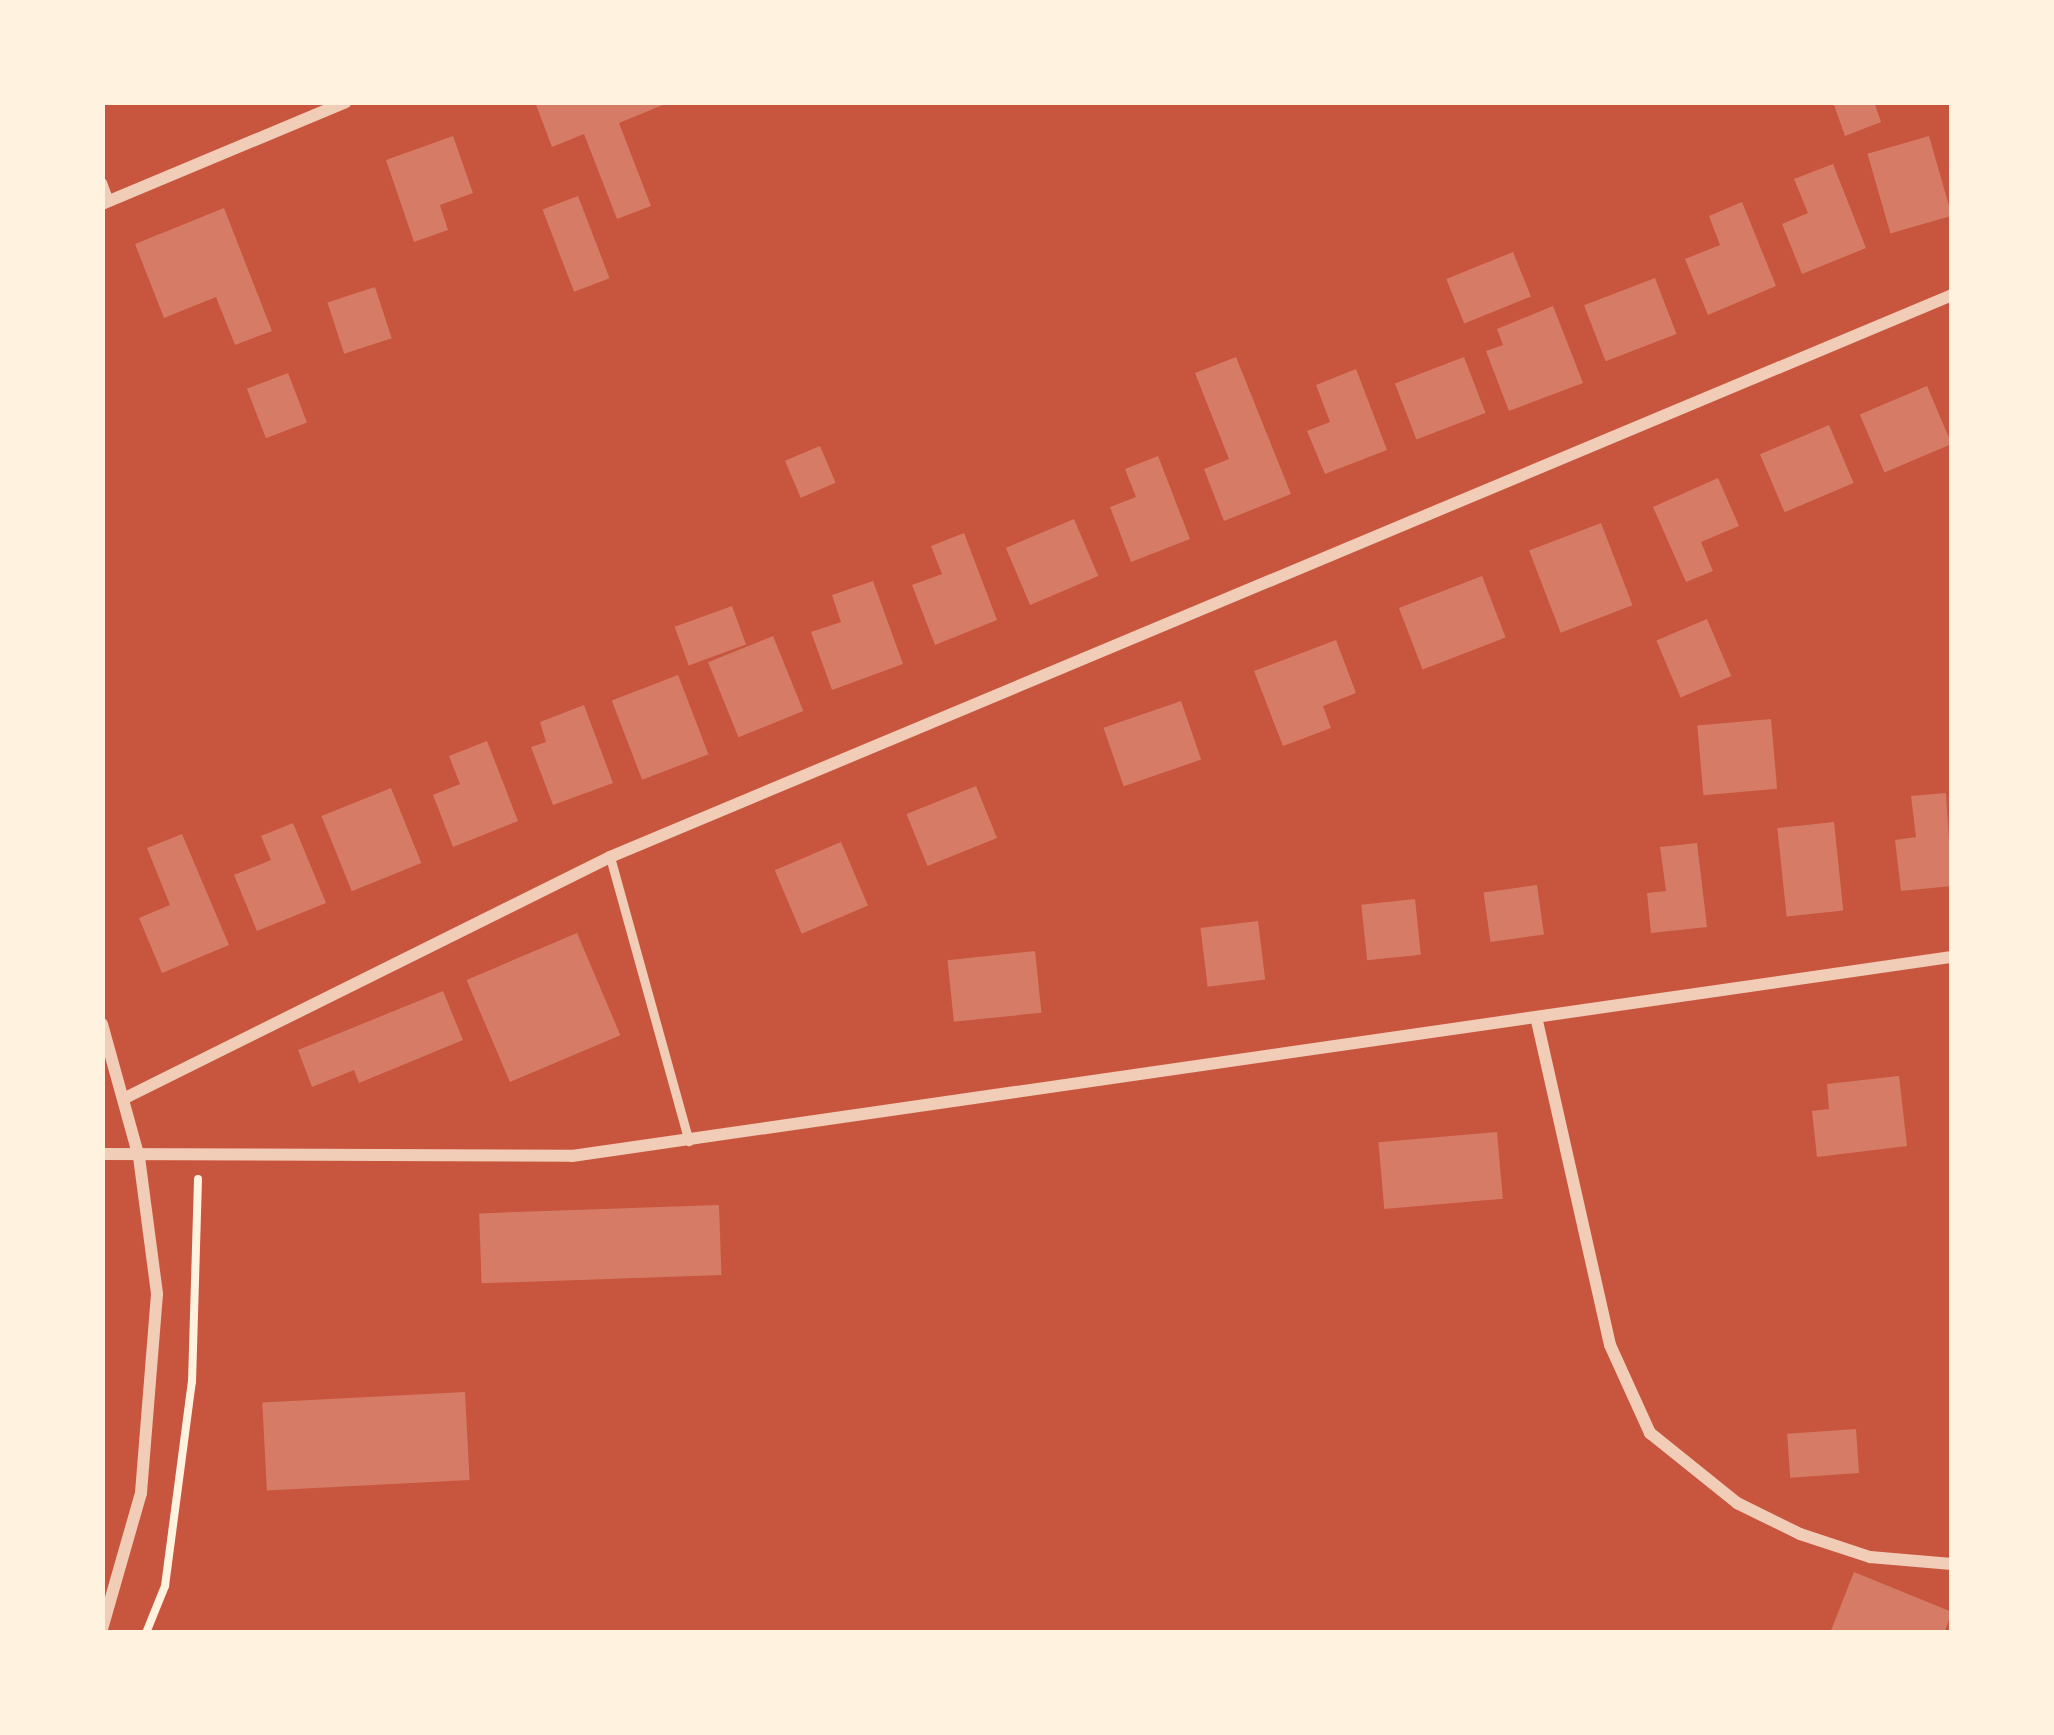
<!DOCTYPE html>
<style>
body{margin:0}
#map{position:relative;width:2054px;height:1735px;overflow:hidden;background:#c8553d;font-family:"DM Sans",sans-serif}
div>[style]{position:absolute}
.building>*{inset:0;background:#d67c66;transform-origin:0 0}
.path>*{height:8px;margin:-4px;padding:0 4px;transform-origin:4px;border-radius:4px;background:#fff3e0}
.service>*{height:9px;margin:-4.5px;padding:0 4.5px;transform-origin:4.5px;border-radius:4.5px;background:#f1ccb7}
.minor>*{height:12px;margin:-6px;padding:0 6px;transform-origin:6px;border-radius:6px;background:#f1ccb7}
span{translate:-50% -50%;white-space:nowrap;text-align:center;line-height:1.15;-webkit-text-stroke:9px #fff3e0;paint-order:stroke}
.frame{position:absolute;inset:0;border:105px solid #fff3e0;pointer-events:none}
</style>
<div id="map">
<div class="building">
<i style="clip-path:polygon(535px 102px,670px 102px,619px 123px,651px 206px,617px 219px,584px 134px,552px 147px)"></i>
<i style="clip-path:polygon(1833px 102px,1874px 102px,1881px 122px,1845px 136px)"></i>
<i style="clip-path:polygon(453px 136px,473px 193px,440px 205px,448px 230px,414px 242px,386px 160px)"></i>
<i style="left:1929px;top:136px;width:83px;height:64px;rotate:74deg"></i>
<i style="clip-path:polygon(1833px 164px,1866px 248px,1802px 274px,1782px 224px,1808px 213px,1794px 179px)"></i>
<i style="left:578px;top:196px;width:88px;height:38px;rotate:69deg"></i>
<i style="clip-path:polygon(1742px 202px,1776px 286px,1708px 315px,1685px 259px,1720px 245px,1709px 216px)"></i>
<i style="clip-path:polygon(224px 208px,272px 331px,235px 345px,216px 297px,164px 318px,135px 244px)"></i>
<i style="left:1513px;top:252px;width:48px;height:72px;rotate:68deg"></i>
<i style="left:1655px;top:278px;width:60px;height:76px;rotate:69deg"></i>
<i style="left:375px;top:287px;width:54px;height:50px;rotate:72deg"></i>
<i style="clip-path:polygon(1553px 306px,1583px 383px,1509px 411px,1486px 351px,1503px 345px,1497px 329px)"></i>
<i style="clip-path:polygon(1236px 357px,1291px 494px,1224px 521px,1204px 469px,1229px 459px,1195px 373px)"></i>
<i style="left:1464px;top:357px;width:60px;height:74px;rotate:69deg"></i>
<i style="clip-path:polygon(1356px 369px,1387px 450px,1325px 474px,1307px 431px,1330px 422px,1316px 385px)"></i>
<i style="left:288px;top:373px;width:53px;height:44px;rotate:69deg"></i>
<i style="left:1927px;top:386px;width:63px;height:73px;rotate:67deg"></i>
<i style="left:1829px;top:425px;width:63px;height:75px;rotate:67deg"></i>
<i style="left:820px;top:446px;width:40px;height:38px;rotate:67deg"></i>
<i style="clip-path:polygon(1158px 456px,1190px 539px,1131px 562px,1110px 507px,1136px 497px,1125px 469px)"></i>
<i style="clip-path:polygon(1718px 478px,1739px 526px,1701px 542px,1713px 571px,1686px 582px,1653px 507px)"></i>
<i style="left:1074px;top:519px;width:62px;height:74px;rotate:67deg"></i>
<i style="left:1601px;top:523px;width:88px;height:77px;rotate:69deg"></i>
<i style="clip-path:polygon(964px 533px,997px 620px,935px 645px,912px 585px,942px 574px,931px 546px)"></i>
<i style="left:1482px;top:576px;width:66px;height:89px;rotate:69deg"></i>
<i style="clip-path:polygon(873px 581px,903px 664px,832px 690px,811px 632px,841px 622px,832px 595px)"></i>
<i style="left:732px;top:606px;width:41px;height:61px;rotate:70deg"></i>
<i style="left:1707px;top:619px;width:62px;height:55px;rotate:67deg"></i>
<i style="left:773px;top:636px;width:81px;height:70px;rotate:68deg"></i>
<i style="clip-path:polygon(1336px 640px,1356px 693px,1323px 706px,1331px 728px,1283px 746px,1254px 671px)"></i>
<i style="left:678px;top:675px;width:85px;height:71px;rotate:69deg"></i>
<i style="left:1181px;top:701px;width:62px;height:82px;rotate:71deg"></i>
<i style="clip-path:polygon(584px 705px,613px 783px,553px 805px,531px 747px,546px 742px,540px 722px)"></i>
<i style="left:1771px;top:719px;width:70px;height:74px;rotate:85deg"></i>
<i style="clip-path:polygon(487px 741px,518px 821px,453px 847px,433px 795px,460px 784px,449px 756px)"></i>
<i style="left:976px;top:786px;width:56px;height:75px;rotate:68deg"></i>
<i style="left:391px;top:788px;width:81px;height:75px;rotate:68deg"></i>
<i style="clip-path:polygon(1946px 793px,1952px 886px,1901px 891px,1895px 840px,1916px 837px,1911px 796px)"></i>
<i style="left:1834px;top:822px;width:89px;height:57px;rotate:84deg"></i>
<i style="clip-path:polygon(293px 823px,326px 903px,257px 931px,234px 875px,271px 860px,261px 836px)"></i>
<i style="clip-path:polygon(182px 834px,229px 945px,162px 973px,139px 918px,170px 905px,147px 848px)"></i>
<i style="left:841px;top:842px;width:69px;height:72px;rotate:67deg"></i>
<i style="clip-path:polygon(1697px 843px,1707px 927px,1651px 933px,1647px 893px,1666px 891px,1660px 847px)"></i>
<i style="left:1537px;top:885px;width:50px;height:54px;rotate:82deg"></i>
<i style="left:1415px;top:899px;width:56px;height:54px;rotate:84deg"></i>
<i style="left:1258px;top:921px;width:59px;height:58px;rotate:83deg"></i>
<i style="left:577px;top:933px;width:111px;height:120px;rotate:67deg"></i>
<i style="left:1035px;top:951px;width:62px;height:88px;rotate:84deg"></i>
<i style="clip-path:polygon(443px 991px,463px 1040px,359px 1083px,354px 1070px,312px 1087px,298px 1050px)"></i>
<i style="clip-path:polygon(1899px 1076px,1907px 1146px,1817px 1157px,1812px 1111px,1829px 1109px,1827px 1084px)"></i>
<i style="left:1497px;top:1132px;width:67px;height:119px;rotate:85deg"></i>
<i style="left:719px;top:1205px;width:70px;height:240px;rotate:88deg"></i>
<i style="left:465px;top:1392px;width:88px;height:203px;rotate:87deg"></i>
<i style="left:1856px;top:1429px;width:44px;height:69px;rotate:86deg"></i>
<i style="clip-path:polygon(1854px 1572px,1952px 1612px,1944px 1633px,1830px 1633px)"></i>
</div>
<div class="path">
<i style="left:146px;top:1633px;width:51px;rotate:-68deg"></i>
<i style="left:165px;top:1586px;width:206px;rotate:-82.5deg"></i>
<i style="left:192px;top:1382px;width:203px;rotate:-88.3deg"></i>
</div>
<div class="service">
<i style="left:102px;top:182px;width:20px;rotate:70deg"></i>
<i style="left:610px;top:857px;width:295px;rotate:74.5deg"></i>
</div>
<div class="minor">
<i style="left:102px;top:204px;width:264px;rotate:-22.7deg"></i>
<i style="left:1537px;top:1021px;width:332px;rotate:77.3deg"></i>
<i style="left:1610px;top:1345px;width:97px;rotate:65.6deg"></i>
<i style="left:1650px;top:1433px;width:112px;rotate:38.8deg"></i>
<i style="left:1737px;top:1503px;width:70px;rotate:26.2deg"></i>
<i style="left:1800px;top:1534px;width:74px;rotate:18.2deg"></i>
<i style="left:1870px;top:1557px;width:82px;rotate:4.9deg"></i>
<i style="left:102px;top:1024px;width:138px;rotate:74.5deg"></i>
<i style="left:139px;top:1157px;width:138px;rotate:82.5deg"></i>
<i style="left:157px;top:1294px;width:200px;rotate:94.6deg"></i>
<i style="left:141px;top:1493px;width:141px;rotate:106deg"></i>
<i style="left:125px;top:1098px;width:542px;rotate:-26.42deg"></i>
<i style="left:610px;top:857px;width:1455px;rotate:-22.72deg"></i>
<i style="left:102px;top:1154px;width:470px;rotate:0.2deg"></i>
<i style="left:572px;top:1156px;width:1394px;rotate:-8.21deg"></i>
</div>
<div class="frame"></div>
</div>
